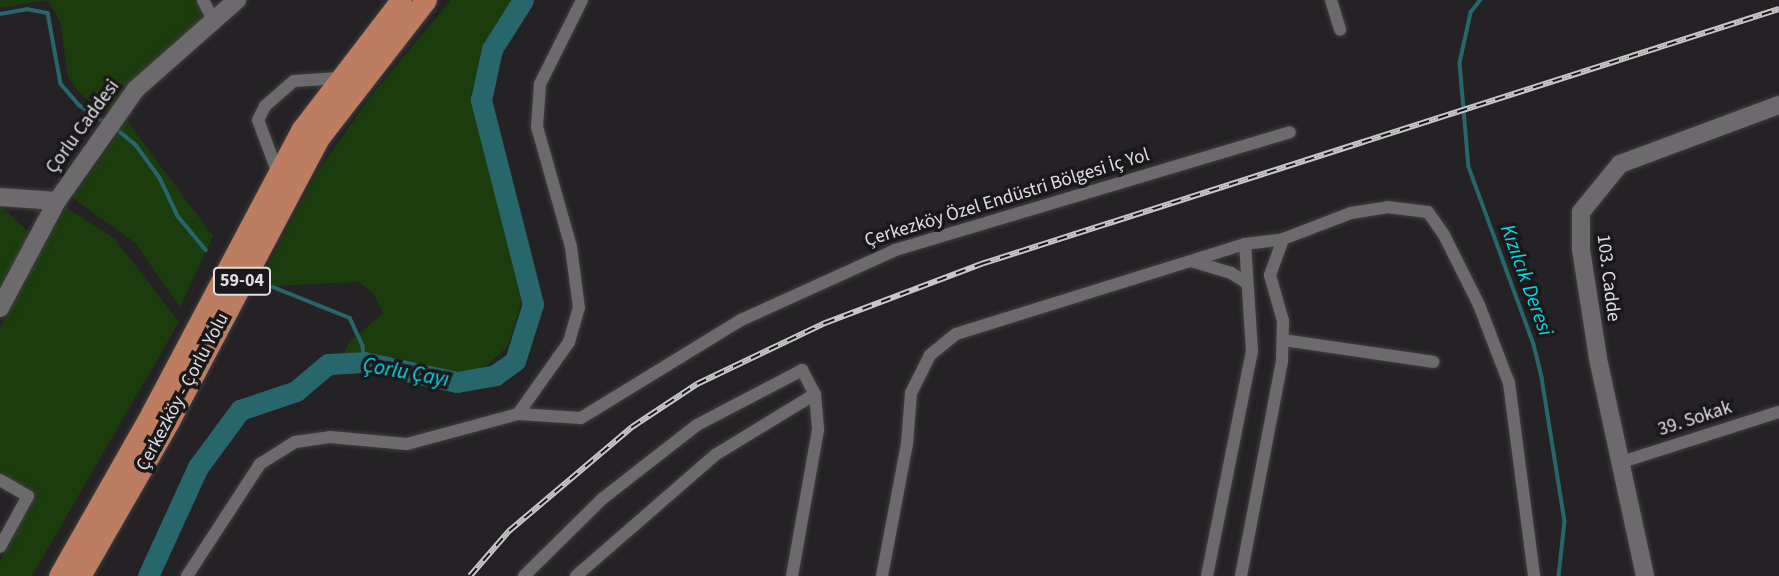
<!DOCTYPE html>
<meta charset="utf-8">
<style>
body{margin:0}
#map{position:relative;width:1779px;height:576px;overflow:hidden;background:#242224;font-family:"Source Sans 3",sans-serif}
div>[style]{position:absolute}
.green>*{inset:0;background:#1b3c0d}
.stream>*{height:3.5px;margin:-1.75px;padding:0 1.75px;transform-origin:1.75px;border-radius:1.75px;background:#27676c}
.river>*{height:21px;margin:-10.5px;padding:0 10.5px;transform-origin:10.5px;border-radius:10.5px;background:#27676c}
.roads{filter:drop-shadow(0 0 2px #403e40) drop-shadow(0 0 2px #403e40)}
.street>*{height:12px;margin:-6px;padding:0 6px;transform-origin:6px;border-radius:6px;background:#6d6a6d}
.secondary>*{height:18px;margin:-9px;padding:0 9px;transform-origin:9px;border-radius:9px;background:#6d6a6d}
.primary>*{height:21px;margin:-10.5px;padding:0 10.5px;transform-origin:10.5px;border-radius:10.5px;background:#bc7d60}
.rail>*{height:6px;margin-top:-3px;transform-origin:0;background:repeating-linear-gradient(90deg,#1a181b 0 10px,#c8c6c8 0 20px);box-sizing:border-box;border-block:2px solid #c8c6c8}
span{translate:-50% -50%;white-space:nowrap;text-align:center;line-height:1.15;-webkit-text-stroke:7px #1a181b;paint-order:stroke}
.shield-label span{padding:2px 5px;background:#1a181b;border:2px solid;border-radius:5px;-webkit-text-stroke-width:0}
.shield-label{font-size:18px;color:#e0dee0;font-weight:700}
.street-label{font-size:19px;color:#e0dee0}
.water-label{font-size:21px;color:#02dbe7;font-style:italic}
</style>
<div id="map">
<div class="green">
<i style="clip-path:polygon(0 0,200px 0,209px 19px,110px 114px,80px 94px,68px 77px,60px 22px,48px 0,0 8px)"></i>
<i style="clip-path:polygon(451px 0,511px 0,471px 93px,522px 301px,508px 346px,477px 375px,338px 369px,349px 342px,383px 313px,373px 293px,358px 282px,273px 286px,261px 279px,318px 171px,373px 93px)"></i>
<i style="clip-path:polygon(127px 121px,213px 236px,180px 307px,135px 243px,73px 198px)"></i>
<i style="clip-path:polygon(0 205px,31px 234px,0 295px)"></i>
<i style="clip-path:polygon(66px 207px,115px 239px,179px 322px,32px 576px,0 576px,0 561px,36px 496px,0 475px,0 328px)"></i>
</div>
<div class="stream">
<i style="left:1481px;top:0;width:16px;rotate:128deg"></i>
<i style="left:1471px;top:13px;width:51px;rotate:102.4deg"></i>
<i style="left:1460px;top:63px;width:104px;rotate:85.1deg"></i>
<i style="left:1469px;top:167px;width:189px;rotate:69.9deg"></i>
<i style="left:1534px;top:345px;width:34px;rotate:76deg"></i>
<i style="left:1542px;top:378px;width:145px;rotate:80.9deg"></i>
<i style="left:1565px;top:521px;width:55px;rotate:96.2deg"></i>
<i style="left:0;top:14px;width:27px;rotate:-10deg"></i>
<i style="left:27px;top:9px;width:21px;rotate:11deg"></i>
<i style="left:48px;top:13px;width:72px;rotate:79.6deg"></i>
<i style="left:61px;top:84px;width:28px;rotate:49deg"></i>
<i style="left:79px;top:105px;width:30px;rotate:34deg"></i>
<i style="left:114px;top:127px;width:28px;rotate:39deg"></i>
<i style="left:136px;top:145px;width:41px;rotate:54deg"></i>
<i style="left:160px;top:178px;width:42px;rotate:64.7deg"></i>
<i style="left:178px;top:216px;width:44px;rotate:50.5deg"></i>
<i style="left:273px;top:287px;width:83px;rotate:21.9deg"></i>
<i style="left:350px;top:318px;width:31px;rotate:65deg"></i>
<i style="left:363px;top:346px;width:16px;rotate:86deg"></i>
</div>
<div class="river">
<i style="left:148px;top:576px;width:120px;rotate:-65.4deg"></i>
<i style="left:198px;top:467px;width:71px;rotate:-53.6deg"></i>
<i style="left:240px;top:410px;width:59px;rotate:-18.7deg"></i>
<i style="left:296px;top:391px;width:42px;rotate:-40.2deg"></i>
<i style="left:328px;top:364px;width:36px;rotate:-3deg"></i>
<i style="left:364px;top:362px;width:95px;rotate:12.1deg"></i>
<i style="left:457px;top:382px;width:39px;rotate:-10deg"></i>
<i style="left:495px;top:375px;width:24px;rotate:-35deg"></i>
<i style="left:515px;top:361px;width:60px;rotate:-72.5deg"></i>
<i style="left:533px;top:304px;width:211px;rotate:-104.3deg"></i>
<i style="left:481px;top:100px;width:52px;rotate:-77.8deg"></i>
<i style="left:492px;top:49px;width:58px;rotate:-57.7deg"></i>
</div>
<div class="roads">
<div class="street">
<i style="left:203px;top:0;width:20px;rotate:63deg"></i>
<i style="left:1331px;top:0;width:31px;rotate:73deg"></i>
<i style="left:277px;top:171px;width:54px;rotate:-110.4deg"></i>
<i style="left:258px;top:120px;width:16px;rotate:-63deg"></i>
<i style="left:265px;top:106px;width:38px;rotate:-41deg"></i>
<i style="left:294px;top:81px;width:45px;rotate:-3.8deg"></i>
<i style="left:1191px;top:261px;width:42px;rotate:16.7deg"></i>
<i style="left:1231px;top:273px;width:19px;rotate:32deg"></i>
<i style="left:1283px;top:340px;width:152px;rotate:8.3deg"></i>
<i style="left:518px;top:414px;width:88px;rotate:-54.7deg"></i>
<i style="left:569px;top:342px;width:35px;rotate:-74deg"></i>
<i style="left:579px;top:308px;width:62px;rotate:-97.5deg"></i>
<i style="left:571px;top:247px;width:125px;rotate:-105.8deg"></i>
<i style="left:537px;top:127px;width:43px;rotate:-86deg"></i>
<i style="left:540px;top:84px;width:94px;rotate:-63.4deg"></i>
<i style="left:1622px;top:462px;width:165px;rotate:-17.7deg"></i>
<i style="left:0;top:480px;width:32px;rotate:30deg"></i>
<i style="left:28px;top:496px;width:58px;rotate:118.8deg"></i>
<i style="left:187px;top:576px;width:134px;rotate:-56.9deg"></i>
<i style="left:260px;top:464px;width:41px;rotate:-32.2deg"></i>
<i style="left:295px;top:442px;width:35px;rotate:-8deg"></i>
<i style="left:330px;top:437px;width:77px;rotate:5.2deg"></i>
<i style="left:407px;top:444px;width:115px;rotate:-15.1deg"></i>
<i style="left:518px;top:414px;width:63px;rotate:3.6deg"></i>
<i style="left:581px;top:418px;width:188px;rotate:-31.5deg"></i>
<i style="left:741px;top:320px;width:169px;rotate:-24.4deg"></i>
<i style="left:895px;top:250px;width:412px;rotate:-16.6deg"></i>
<i style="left:524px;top:576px;width:110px;rotate:-44.6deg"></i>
<i style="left:602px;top:499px;width:120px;rotate:-37.9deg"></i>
<i style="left:697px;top:425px;width:119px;rotate:-27.6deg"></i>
<i style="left:802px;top:370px;width:27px;rotate:62deg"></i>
<i style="left:815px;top:394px;width:36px;rotate:85deg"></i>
<i style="left:818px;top:430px;width:148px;rotate:100.1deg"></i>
<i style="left:576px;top:576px;width:184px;rotate:-41deg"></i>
<i style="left:715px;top:455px;width:117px;rotate:-31.4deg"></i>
<i style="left:882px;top:576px;width:134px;rotate:-79.3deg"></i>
<i style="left:907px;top:444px;width:51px;rotate:-85.5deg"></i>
<i style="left:911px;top:393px;width:42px;rotate:-63.4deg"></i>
<i style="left:930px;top:355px;width:33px;rotate:-39deg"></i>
<i style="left:956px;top:334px;width:303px;rotate:-17.3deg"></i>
<i style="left:1245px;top:244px;width:38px;rotate:-7deg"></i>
<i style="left:1283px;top:239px;width:73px;rotate:-20.9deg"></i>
<i style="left:1351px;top:213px;width:36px;rotate:-9deg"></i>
<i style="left:1387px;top:207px;width:41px;rotate:7deg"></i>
<i style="left:1428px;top:212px;width:28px;rotate:55deg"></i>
<i style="left:1444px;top:235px;width:78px;rotate:63.4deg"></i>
<i style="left:1479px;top:305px;width:84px;rotate:69deg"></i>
<i style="left:1509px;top:383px;width:195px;rotate:82.6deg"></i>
<i style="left:1207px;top:576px;width:229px;rotate:-78.7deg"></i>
<i style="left:1252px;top:351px;width:107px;rotate:-93.7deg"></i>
<i style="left:1241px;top:576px;width:219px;rotate:-79.2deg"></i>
<i style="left:1282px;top:361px;width:40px;rotate:-88.6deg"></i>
<i style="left:1283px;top:321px;width:48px;rotate:-105.8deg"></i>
<i style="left:1270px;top:275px;width:38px;rotate:-70deg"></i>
</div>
<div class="secondary">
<i style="left:0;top:197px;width:57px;rotate:4deg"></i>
<i style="left:0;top:308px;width:121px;rotate:-62deg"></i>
<i style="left:57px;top:201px;width:137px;rotate:-54.8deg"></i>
<i style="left:136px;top:89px;width:135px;rotate:-41.4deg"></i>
<i style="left:1645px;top:576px;width:223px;rotate:-102.2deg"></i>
<i style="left:1598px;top:358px;width:110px;rotate:-98.9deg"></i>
<i style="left:1581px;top:249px;width:37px;rotate:-90deg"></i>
<i style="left:1581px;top:212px;width:62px;rotate:-50.9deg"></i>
<i style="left:1620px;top:164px;width:170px;rotate:-20.4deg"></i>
</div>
<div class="primary">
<i style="left:59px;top:576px;width:189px;rotate:-60.4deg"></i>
<i style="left:152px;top:412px;width:320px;rotate:-62.1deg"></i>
<i style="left:302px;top:129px;width:163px;rotate:-52.5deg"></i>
<i style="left:80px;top:576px;width:179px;rotate:-60.1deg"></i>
<i style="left:169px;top:421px;width:319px;rotate:-62.1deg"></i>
<i style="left:318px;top:139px;width:176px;rotate:-52.2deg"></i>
</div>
</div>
<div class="rail">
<i style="left:470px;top:576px;width:60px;rotate:-49.1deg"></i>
<i style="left:509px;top:531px;width:161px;rotate:-40.2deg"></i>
<i style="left:632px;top:427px;width:78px;rotate:-33.5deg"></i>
<i style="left:697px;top:384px;width:142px;rotate:-25.5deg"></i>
<i style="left:825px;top:323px;width:167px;rotate:-20.7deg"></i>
<i style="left:981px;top:264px;width:838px;rotate:-17.72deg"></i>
</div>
<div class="shield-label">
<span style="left:242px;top:281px">59-04</span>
</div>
<div class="street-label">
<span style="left:83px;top:127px;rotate:-54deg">Çorlu Caddesi</span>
<span style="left:1007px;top:198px;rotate:-17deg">Çerkezköy Özel Endüstri Bölgesi İç Yol</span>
<span style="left:1608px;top:278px;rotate:83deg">103. Cadde</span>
<span style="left:183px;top:392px;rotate:-62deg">Çerkezköy - Çorlu Yolu</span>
<span style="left:1695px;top:419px;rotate:-18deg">39. Sokak</span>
</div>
<div class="water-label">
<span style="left:1527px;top:280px;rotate:70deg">Kızılcık Deresi</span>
<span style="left:406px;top:372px;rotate:10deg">Çorlu Çayı</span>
</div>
</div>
